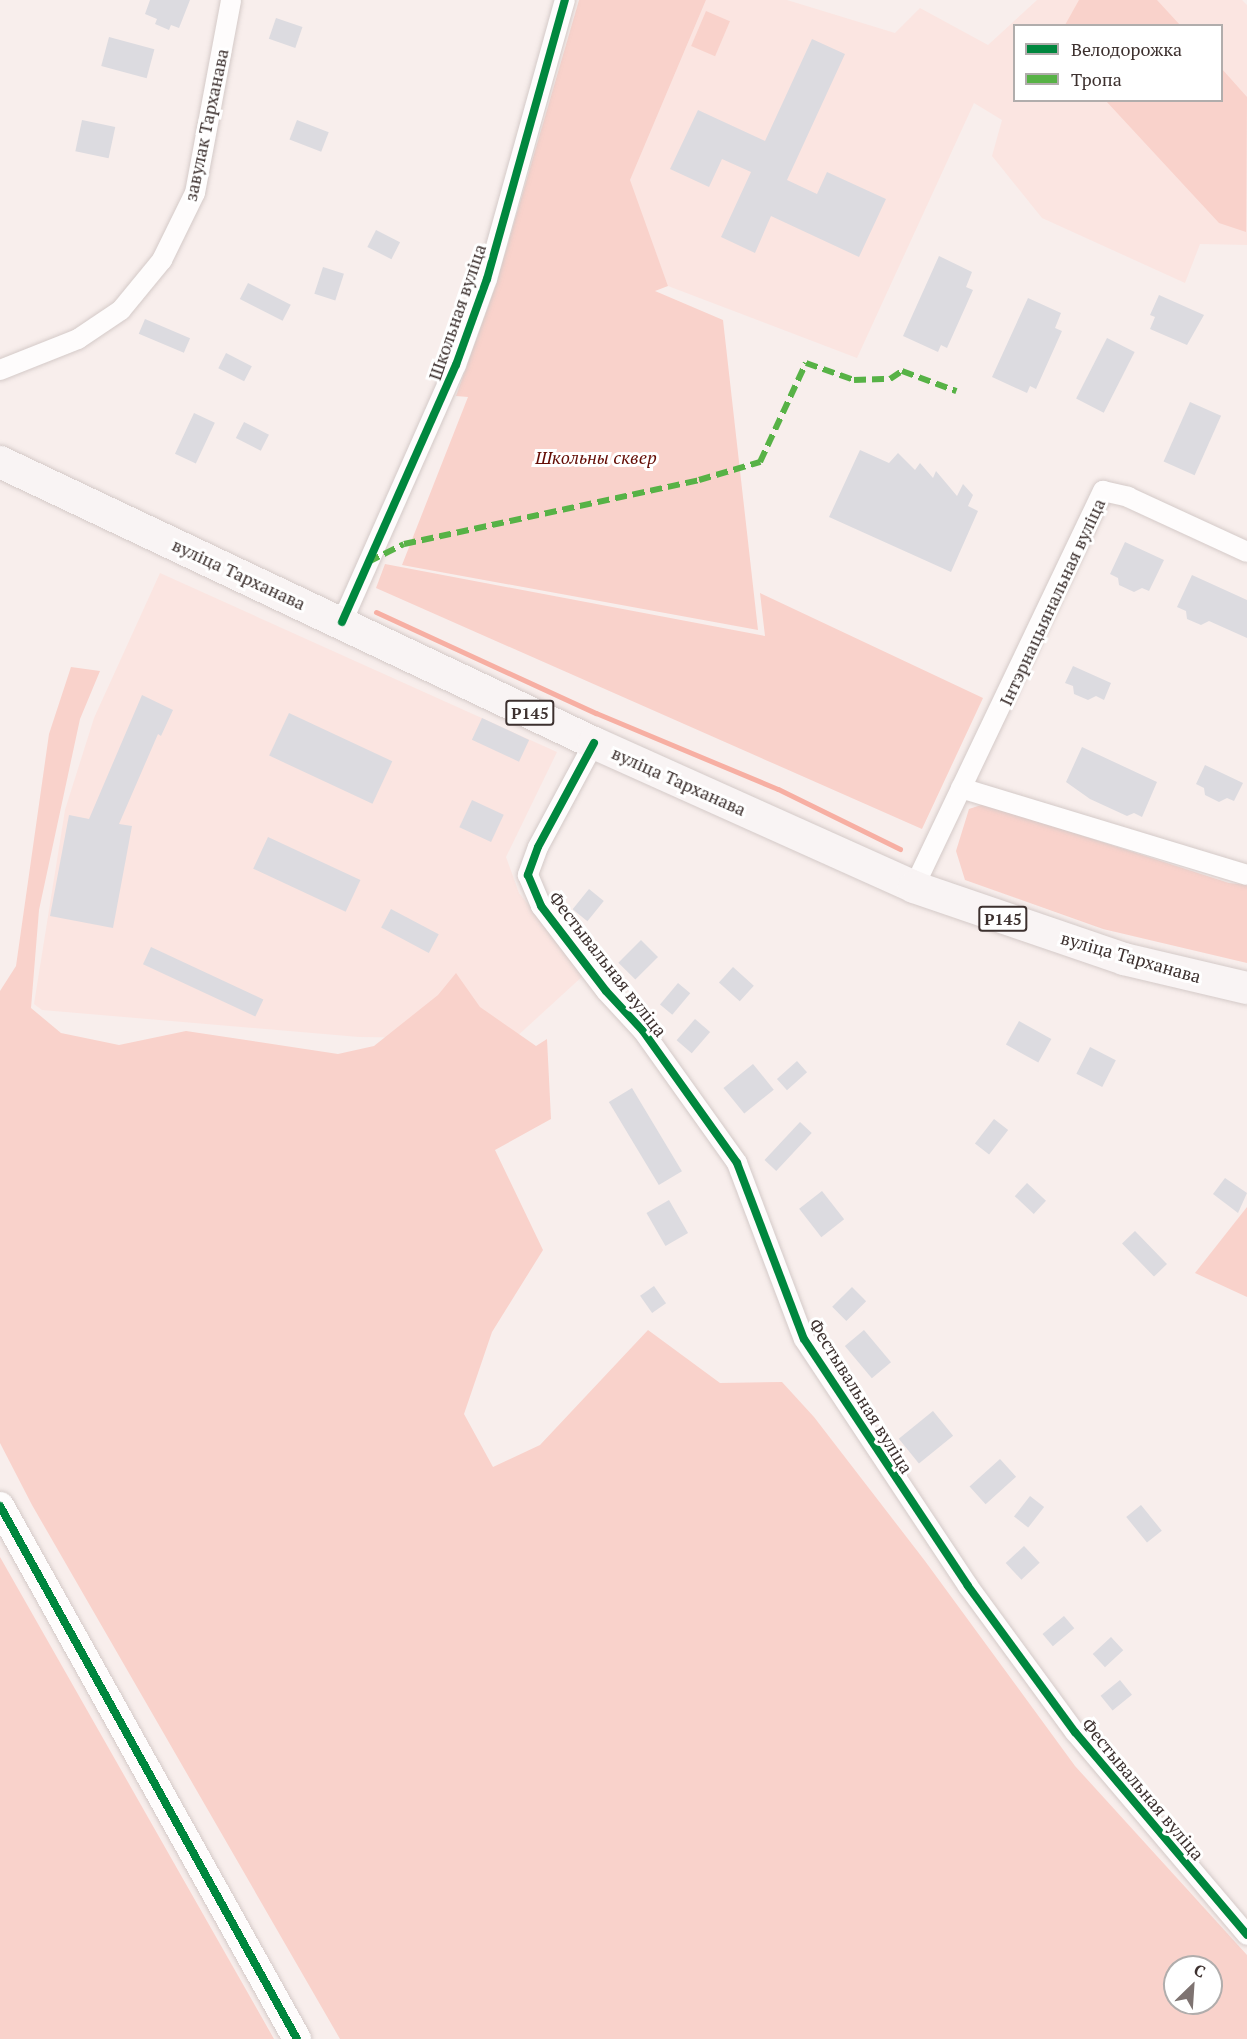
<!DOCTYPE html>
<meta charset="utf-8">
<style>
body{margin:0}
#map{position:relative;width:1247px;height:2039px;overflow:hidden;background:#f8eeec;font-family:"PT Serif",serif}
div>[style]{position:absolute}
.built>*{inset:0;background:#fbe5e1}
.green>*{inset:0;background:#f9d2cb;transform-origin:0 0}
.stream>*{height:5px;margin:-2.5px;padding:0 2.5px;transform-origin:2.5px;border-radius:2.5px;background:#f7afa3}
.building>*{inset:0;background:#dcdbe0;transform-origin:0 0}
.roads{filter:drop-shadow(0 0 2px #d4cac8) drop-shadow(0 0 2px #d4cac8)}
.street>*{height:20px;margin:-10px;padding:0 10px;transform-origin:10px;border-radius:10px;background:#fefcfc}
.secondary>*{height:28px;margin:-14px;padding:0 14px;transform-origin:14px;border-radius:14px;background:#fefcfc}
.primary>*{height:32px;margin:-16px;padding:0 16px;transform-origin:16px;border-radius:16px;background:#f9f4f4}
.quiet>*{height:6px;margin-top:-3px;transform-origin:0;background:repeating-linear-gradient(90deg,#57b246 0 12px,transparent 0 18px)}
.cycleway>*{height:8px;margin:-4px;padding:0 4px;transform-origin:4px;border-radius:4px;background:#00873e}
span{translate:-50% -50%;white-space:nowrap;text-align:center;line-height:1.15;-webkit-text-stroke:6px #fff;paint-order:stroke}
.shield-label span{padding:2px 4px;background:#fff;border:2px solid;border-radius:4px;-webkit-text-stroke-width:0}
.shield-label{font-size:16px;color:#3d312f;font-weight:700}
.street-label{font-size:18px;color:#3d312f}
.park-label{font-size:18px;color:#640d05;font-style:italic}
.legend{position:absolute;left:1013px;top:24px;width:210px;height:78px;box-sizing:border-box;background:#fff;border:2px solid #b1adac;margin:0;padding:8px 10px;list-style:none;font-size:18px;color:#3d312f}
.legend li{display:flex;align-items:center;gap:12px;height:30px}
.legend b{width:30px;border:2px solid #b1adac}
.north{position:absolute;left:1163px;top:1955px;width:60px;height:60px;box-sizing:border-box;background:#fff;border:2px solid #b1adac;border-radius:50%;rotate:25deg;font-size:16px;font-weight:700;line-height:24px;text-align:center;color:#3d312f}
.north::after{content:'';display:block;margin:auto;width:21px;height:27px;background:#7e7371;clip-path:polygon(50% 0,100% 100%,50% 72%,0 100%)}
</style>
<div id="map">
<div class="built">
<i style="clip-path:polygon(evenodd,706px 0,787px 0,895px 33px,920px 8px,988px 45px,1037px 0,1242px 0,1247px 5px,1247px 245px,1200px 244px,1185px 283px,1042px 218px,992px 156px,1002px 120px,974px 103px,857px 358px,668px 286px,629px 182px,706px 0,1014px 26px,1222px 26px,1222px 100px,1014px 100px,1014px 26px)"></i>
<i style="clip-path:polygon(160px 573px,557px 752px,506px 857px,519px 893px,585px 974px,514px 1039px,359px 1037px,42px 1010px,34px 1004px,65px 810px,94px 718px)"></i>
</div>
<div class="green">
<i style="clip-path:polygon(579px 0,706px 0,630px 180px,668px 286px,655px 291px,723px 320px,758px 630px,402px 565px,468px 397px,456px 396px,496px 285px)"></i>
<i style="clip-path:polygon(1079px 0,1157px 0,1180px 25px,1065px 25px)"></i>
<i style="left:706px;top:11px;width:26px;height:38px;rotate:23deg"></i>
<i style="clip-path:polygon(1222px 69px,1247px 97px,1246px 232px,1219px 223px,1106px 101px,1222px 100px)"></i>
<i style="clip-path:polygon(385px 564px,765px 636px,760px 593px,983px 698px,922px 829px,376px 588px)"></i>
<i style="clip-path:polygon(evenodd,71px 667px,100px 671px,80px 719px,39px 910px,31px 1008px,61px 1033px,119px 1045px,186px 1031px,338px 1054px,374px 1046px,438px 995px,456px 973px,480px 1007px,536px 1046px,547px 1039px,551px 1119px,495px 1150px,543px 1250px,492px 1332px,464px 1414px,493px 1467px,540px 1445px,648px 1330px,720px 1383px,782px 1382px,814px 1417px,925px 1561px,1075px 1766px,1247px 1955px,1247px 2039px,340px 2039px,32px 1505px,0 1443px,0 991px,16px 966px,49px 734px,71px 667px,1175px 1967px,1211px 1967px,1211px 2003px,1175px 2003px,1175px 1967px)"></i>
<i style="clip-path:polygon(984px 804px,1229px 883px,1247px 885px,1247px 963px,1103px 929px,965px 880px,956px 851px,969px 809px)"></i>
<i style="clip-path:polygon(1247px 1207px,1247px 1297px,1195px 1273px)"></i>
<i style="clip-path:polygon(0 1557px,274px 2039px,275px 2039px,0 2039px)"></i>
</div>
<div class="stream">
<i style="left:376px;top:612px;width:242px;rotate:24.7deg"></i>
<i style="left:596px;top:713px;width:197px;rotate:22.7deg"></i>
<i style="left:778px;top:789px;width:136px;rotate:26.2deg"></i>
</div>
<div class="building">
<i style="clip-path:polygon(150px 0,190px 0,179px 28px,171px 25px,169px 30px,155px 24px,157px 19px,145px 14px)"></i>
<i style="left:276px;top:18px;width:28px;height:22px;rotate:19deg"></i>
<i style="left:109px;top:37px;width:47px;height:30px;rotate:15deg"></i>
<i style="clip-path:polygon(812px 39px,845px 54px,787px 180px,817px 194px,827px 172px,886px 199px,859px 257px,771px 216px,755px 253px,721px 237px,751px 172px,722px 159px,709px 187px,670px 169px,698px 110px,765px 141px)"></i>
<i style="left:82px;top:120px;width:34px;height:32px;rotate:12deg"></i>
<i style="left:297px;top:120px;width:34px;height:21px;rotate:21deg"></i>
<i style="left:376px;top:230px;width:27px;height:19px;rotate:27deg"></i>
<i style="clip-path:polygon(939px 256px,972px 272px,966px 287px,973px 290px,947px 348px,941px 345px,938px 352px,903px 336px)"></i>
<i style="left:323px;top:267px;width:22px;height:28px;rotate:18deg"></i>
<i style="left:248px;top:283px;width:48px;height:18px;rotate:27deg"></i>
<i style="clip-path:polygon(1159px 295px,1204px 315px,1187px 345px,1150px 329px,1155px 317px,1150px 315px)"></i>
<i style="clip-path:polygon(1028px 298px,1061px 313px,1055px 328px,1062px 331px,1036px 389px,1030px 386px,1027px 393px,992px 377px)"></i>
<i style="left:145px;top:319px;width:49px;height:16px;rotate:23deg"></i>
<i style="left:1107px;top:338px;width:31px;height:68px;rotate:27deg"></i>
<i style="left:226px;top:353px;width:29px;height:17px;rotate:27deg"></i>
<i style="left:1190px;top:402px;width:34px;height:65px;rotate:24deg"></i>
<i style="left:194px;top:413px;width:23px;height:45px;rotate:25deg"></i>
<i style="left:244px;top:422px;width:28px;height:18px;rotate:27deg"></i>
<i style="clip-path:polygon(860px 450px,889px 463px,898px 453px,915px 470px,920px 463px,933px 478px,936px 471px,957px 496px,963px 484px,973px 495px,968px 506px,978px 511px,951px 572px,829px 517px)"></i>
<i style="clip-path:polygon(1125px 542px,1164px 560px,1149px 591px,1142px 588px,1134px 592px,1119px 585px,1118px 578px,1110px 574px)"></i>
<i style="clip-path:polygon(1192px 575px,1247px 600px,1247px 638px,1209px 621px,1201px 625px,1187px 619px,1186px 611px,1177px 607px)"></i>
<i style="clip-path:polygon(1073px 666px,1111px 683px,1104px 700px,1096px 696px,1088px 700px,1074px 694px,1073px 686px,1065px 683px)"></i>
<i style="clip-path:polygon(142px 695px,173px 710px,161px 736px,158px 734px,119px 824px,132px 826px,113px 928px,50px 916px,69px 815px,89px 819px)"></i>
<i style="left:289px;top:713px;width:114px;height:47px;rotate:25deg"></i>
<i style="left:482px;top:718px;width:52px;height:24px;rotate:25deg"></i>
<i style="clip-path:polygon(1082px 747px,1157px 782px,1142px 817px,1134px 813px,1127px 816px,1090px 799px,1066px 782px)"></i>
<i style="clip-path:polygon(1205px 765px,1243px 783px,1234px 801px,1227px 798px,1219px 802px,1205px 795px,1204px 788px,1196px 784px)"></i>
<i style="left:472px;top:800px;width:35px;height:30px;rotate:25deg"></i>
<i style="left:268px;top:837px;width:102px;height:35px;rotate:25deg"></i>
<i style="left:589px;top:889px;width:19px;height:26px;rotate:39deg"></i>
<i style="left:391px;top:909px;width:54px;height:21px;rotate:28deg"></i>
<i style="left:641px;top:940px;width:24px;height:32px;rotate:45deg"></i>
<i style="left:151px;top:947px;width:124px;height:19px;rotate:25deg"></i>
<i style="left:733px;top:967px;width:28px;height:21px;rotate:42deg"></i>
<i style="left:678px;top:983px;width:16px;height:28px;rotate:40deg"></i>
<i style="left:695px;top:1019px;width:20px;height:28px;rotate:41deg"></i>
<i style="left:1019px;top:1021px;width:37px;height:27px;rotate:29deg"></i>
<i style="left:1090px;top:1047px;width:29px;height:30px;rotate:27deg"></i>
<i style="left:797px;top:1061px;width:15px;height:27px;rotate:48deg"></i>
<i style="left:753px;top:1064px;width:33px;height:38px;rotate:51deg"></i>
<i style="left:632px;top:1088px;width:97px;height:27px;rotate:59deg"></i>
<i style="left:994px;top:1119px;width:18px;height:31px;rotate:38deg"></i>
<i style="left:800px;top:1122px;width:16px;height:52px;rotate:43deg"></i>
<i style="clip-path:polygon(1225px 1178px,1247px 1193px,1238px 1213px,1213px 1194px)"></i>
<i style="left:1027px;top:1183px;width:26px;height:18px;rotate:43deg"></i>
<i style="left:822px;top:1191px;width:36px;height:29px;rotate:52deg"></i>
<i style="left:669px;top:1200px;width:38px;height:26px;rotate:60deg"></i>
<i style="left:1135px;top:1231px;width:46px;height:18px;rotate:46deg"></i>
<i style="left:654px;top:1286px;width:21px;height:17px;rotate:55deg"></i>
<i style="left:852px;top:1287px;width:20px;height:28px;rotate:45deg"></i>
<i style="left:864px;top:1330px;width:42px;height:25px;rotate:50deg"></i>
<i style="left:933px;top:1411px;width:32px;height:44px;rotate:51deg"></i>
<i style="left:1000px;top:1459px;width:24px;height:41px;rotate:48deg"></i>
<i style="left:1030px;top:1496px;width:18px;height:26px;rotate:38deg"></i>
<i style="left:1141px;top:1505px;width:33px;height:19px;rotate:51deg"></i>
<i style="left:1024px;top:1546px;width:23px;height:25px;rotate:47deg"></i>
<i style="left:1064px;top:1616px;width:16px;height:28px;rotate:50deg"></i>
<i style="left:1111px;top:1637px;width:18px;height:25px;rotate:47deg"></i>
<i style="left:1120px;top:1680px;width:19px;height:25px;rotate:51deg"></i>
</div>
<div class="roads">
<div class="street">
<i style="left:0;top:370px;width:84px;rotate:-21.7deg"></i>
<i style="left:78px;top:339px;width:52px;rotate:-34deg"></i>
<i style="left:121px;top:310px;width:65px;rotate:-50.6deg"></i>
<i style="left:162px;top:260px;width:75px;rotate:-63.8deg"></i>
<i style="left:195px;top:193px;width:196px;rotate:-79.4deg"></i>
<i style="left:342px;top:622px;width:281px;rotate:-66.1deg"></i>
<i style="left:456px;top:365px;width:91px;rotate:-70.2deg"></i>
<i style="left:487px;top:279px;width:290px;rotate:-74.4deg"></i>
<i style="left:594px;top:743px;width:118px;rotate:118.3deg"></i>
<i style="left:538px;top:847px;width:30px;rotate:110deg"></i>
<i style="left:528px;top:875px;width:34px;rotate:67deg"></i>
<i style="left:541px;top:906px;width:107px;rotate:52.6deg"></i>
<i style="left:606px;top:991px;width:54px;rotate:47.2deg"></i>
<i style="left:643px;top:1031px;width:162px;rotate:54.5deg"></i>
<i style="left:737px;top:1163px;width:188px;rotate:69.2deg"></i>
<i style="left:804px;top:1339px;width:296px;rotate:56.4deg"></i>
<i style="left:968px;top:1586px;width:181px;rotate:53.8deg"></i>
<i style="left:1075px;top:1732px;width:266px;rotate:49.7deg"></i>
<i style="left:961px;top:788px;width:299px;rotate:16.9deg"></i>
<i style="left:914px;top:887px;width:439px;rotate:-64.5deg"></i>
<i style="left:1103px;top:491px;width:26px;rotate:13deg"></i>
<i style="left:1128px;top:497px;width:131px;rotate:24.8deg"></i>
</div>
<div class="secondary">
<i style="left:0;top:1506px;width:610px;rotate:60.87deg"></i>
</div>
<div class="primary">
<i style="left:0;top:462px;width:657px;rotate:25.32deg"></i>
<i style="left:594px;top:743px;width:351px;rotate:24.2deg"></i>
<i style="left:914px;top:887px;width:222px;rotate:18.9deg"></i>
<i style="left:1124px;top:959px;width:126px;rotate:13.3deg"></i>
</div>
</div>
<div class="quiet">
<i style="left:368px;top:562px;width:40px;rotate:-26.6deg"></i>
<i style="left:404px;top:544px;width:302px;rotate:-12.2deg"></i>
<i style="left:699px;top:480px;width:64px;rotate:-16.4deg"></i>
<i style="left:760px;top:462px;width:109px;rotate:-65.1deg"></i>
<i style="left:806px;top:363px;width:51px;rotate:19.5deg"></i>
<i style="left:854px;top:380px;width:36px;rotate:-2deg"></i>
<i style="left:890px;top:379px;width:14px;rotate:-34deg"></i>
<i style="left:902px;top:371px;width:58px;rotate:20.3deg"></i>
</div>
<div class="cycleway">
<i style="left:342px;top:622px;width:281px;rotate:-66.1deg"></i>
<i style="left:456px;top:365px;width:91px;rotate:-70.2deg"></i>
<i style="left:487px;top:279px;width:290px;rotate:-74.4deg"></i>
<i style="left:594px;top:743px;width:118px;rotate:118.3deg"></i>
<i style="left:538px;top:847px;width:30px;rotate:110deg"></i>
<i style="left:528px;top:875px;width:34px;rotate:67deg"></i>
<i style="left:541px;top:906px;width:107px;rotate:52.6deg"></i>
<i style="left:606px;top:991px;width:54px;rotate:47.2deg"></i>
<i style="left:643px;top:1031px;width:162px;rotate:54.5deg"></i>
<i style="left:737px;top:1163px;width:188px;rotate:69.2deg"></i>
<i style="left:804px;top:1339px;width:296px;rotate:56.4deg"></i>
<i style="left:968px;top:1586px;width:181px;rotate:53.8deg"></i>
<i style="left:1075px;top:1732px;width:266px;rotate:49.7deg"></i>
<i style="left:0;top:1506px;width:610px;rotate:60.87deg"></i>
</div>
<div class="shield-label">
<span style="left:530px;top:713px">Р145</span>
<span style="left:1003px;top:919px">Р145</span>
</div>
<div class="street-label">
<span style="left:206px;top:125px;rotate:-78deg">завулак Тарханава</span>
<span style="left:457px;top:312px;rotate:-71deg">Школьная вуліца</span>
<span style="left:239px;top:574px;rotate:25deg">вуліца Тарханава</span>
<span style="left:1052px;top:602px;rotate:-65deg">Інтэрнацыянальная вуліца</span>
<span style="left:679px;top:781px;rotate:24deg">вуліца Тарханава</span>
<span style="left:1131px;top:957px;rotate:16deg">вуліца Тарханава</span>
<span style="left:608px;top:964px;rotate:52deg">Фестывальная вуліца</span>
<span style="left:861px;top:1396px;rotate:58deg">Фестывальная вуліца</span>
<span style="left:1143px;top:1789px;rotate:50deg">Фестывальная вуліца</span>
</div>
<div class="park-label">
<span style="left:596px;top:457px">Школьны сквер</span>
</div>
<ul class="legend">
<li><b style="height:8px;background:#00873e"></b>Велодорожка</li>
<li><b style="height:8px;background:#57b246"></b>Тропа</li>
</ul>
<div class="north">С</div>
</div>
